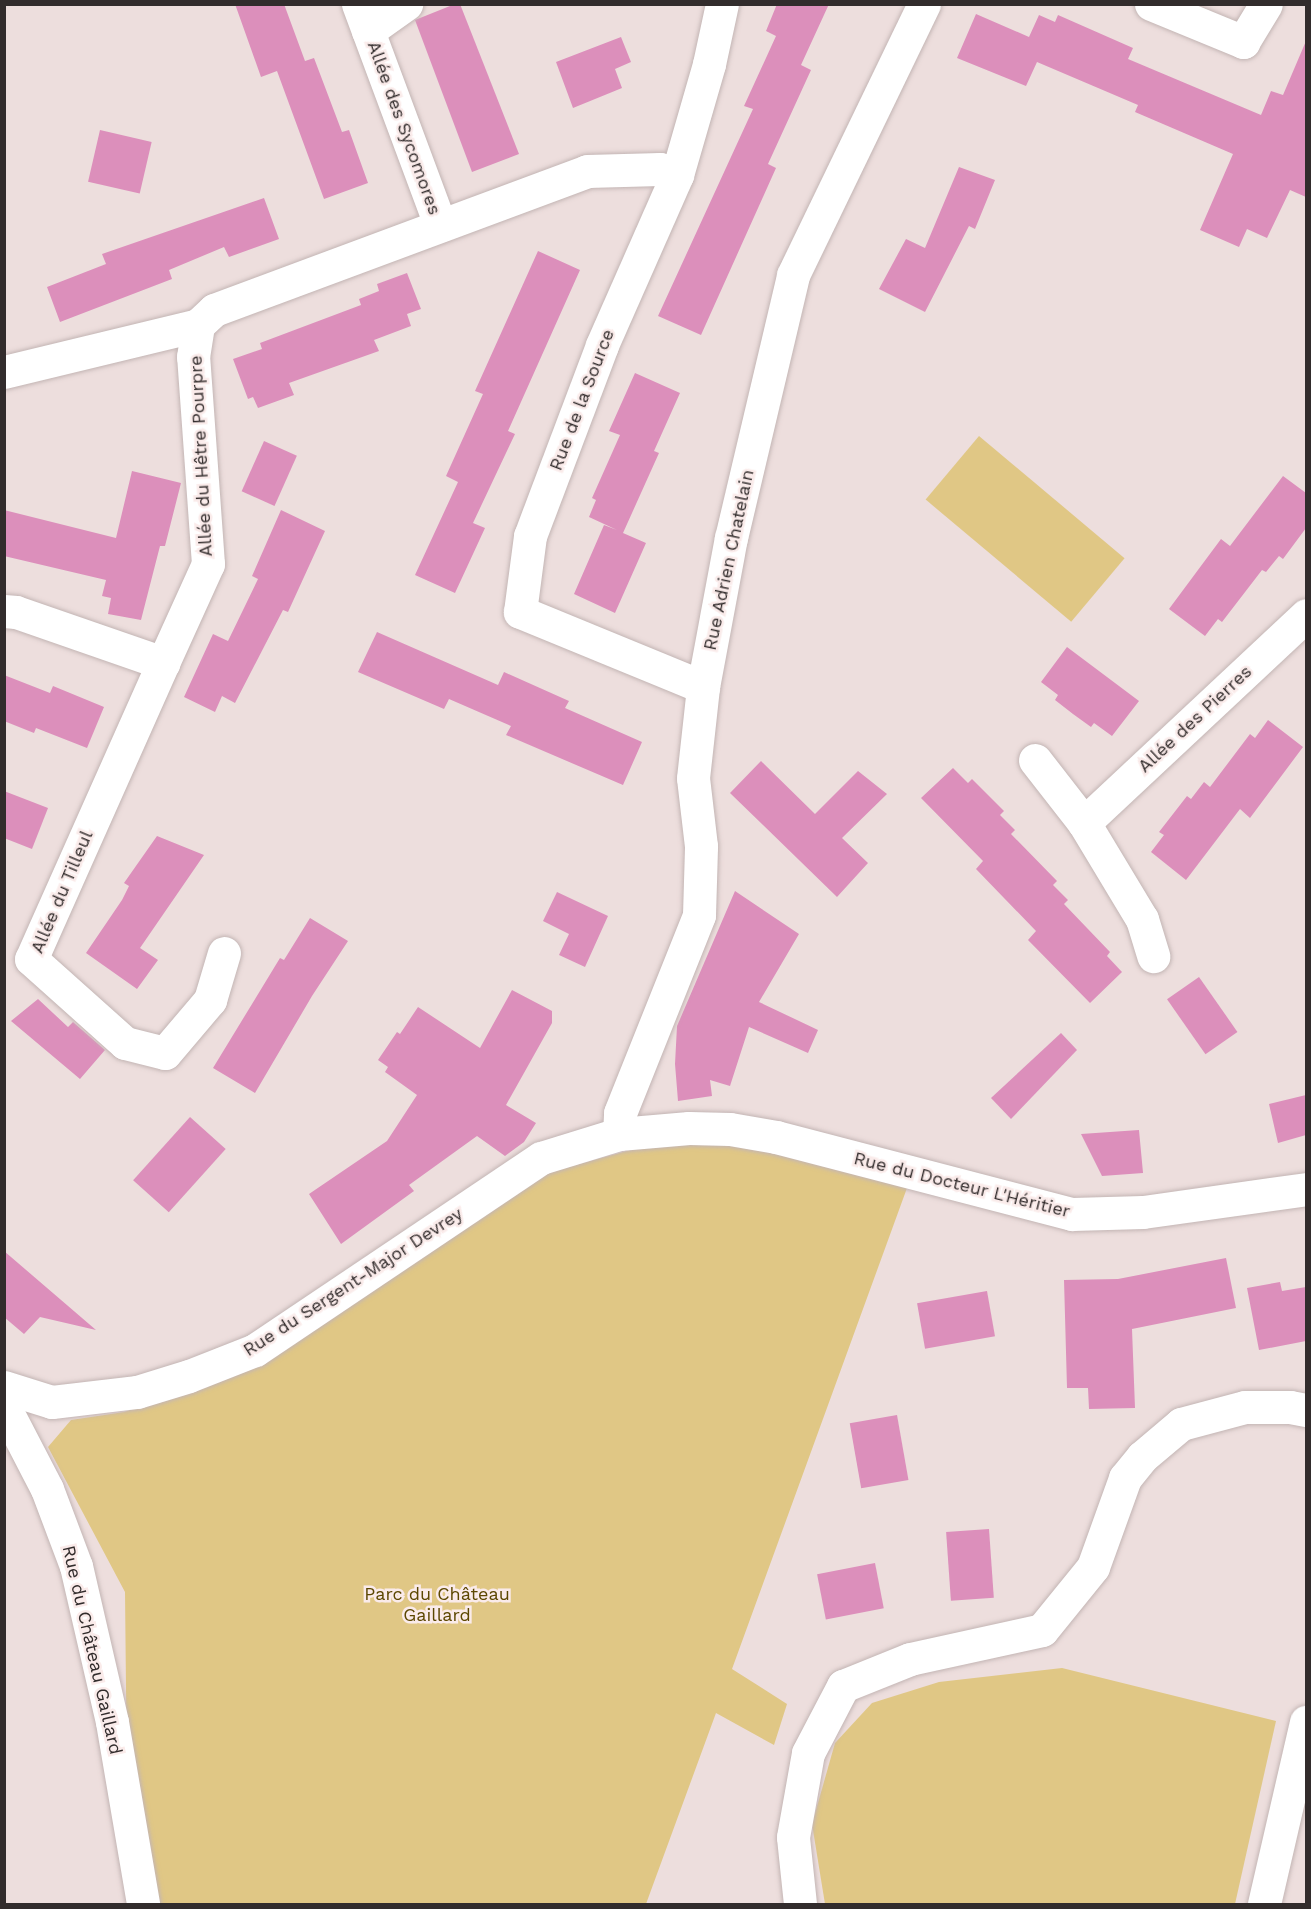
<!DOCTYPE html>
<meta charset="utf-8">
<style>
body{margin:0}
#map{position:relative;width:1311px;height:1909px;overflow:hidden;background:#eddedd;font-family:"Work Sans",sans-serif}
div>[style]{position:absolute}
.green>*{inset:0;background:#e0c785;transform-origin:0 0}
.building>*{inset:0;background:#dc8fbb;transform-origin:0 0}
.roads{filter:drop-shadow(0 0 2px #c3b5b4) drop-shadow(0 0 2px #c3b5b4)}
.minor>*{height:33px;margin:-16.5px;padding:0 16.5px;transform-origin:16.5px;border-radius:16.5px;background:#fff}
span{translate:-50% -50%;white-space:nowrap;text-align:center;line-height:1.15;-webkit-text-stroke:5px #faebea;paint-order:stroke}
.street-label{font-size:18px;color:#322c2c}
.park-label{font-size:18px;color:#5c4701}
.frame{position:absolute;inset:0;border:6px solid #322c2c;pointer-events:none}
</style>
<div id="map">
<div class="green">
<i style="left:979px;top:436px;width:190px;height:83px;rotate:40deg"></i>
<i style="clip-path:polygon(729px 1141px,907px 1188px,732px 1669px,787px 1704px,774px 1745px,716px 1713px,646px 1904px,155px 1904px,141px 1790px,127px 1786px,125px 1592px,48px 1447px,71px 1420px,124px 1412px,202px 1387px,264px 1362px,550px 1172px,638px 1148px)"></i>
<i style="clip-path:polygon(1062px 1668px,1276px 1721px,1235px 1904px,825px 1904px,812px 1824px,835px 1743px,872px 1703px,939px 1682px)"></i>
</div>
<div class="building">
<i style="clip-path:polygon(235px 4px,284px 4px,305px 61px,314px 58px,342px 132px,349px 130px,368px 183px,324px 199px,277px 71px,261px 77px)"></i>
<i style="clip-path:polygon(455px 4px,460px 4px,519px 154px,472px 172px,415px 20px)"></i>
<i style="clip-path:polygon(777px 4px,829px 4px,801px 65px,811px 70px,768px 164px,776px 168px,701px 335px,658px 316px,753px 109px,744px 106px,776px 36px,766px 31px)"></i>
<i style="clip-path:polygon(976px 14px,1029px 37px,1039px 15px,1055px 22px,1058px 15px,1133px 48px,1128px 59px,1261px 115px,1271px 91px,1283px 95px,1306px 41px,1306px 197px,1290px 190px,1267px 238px,1247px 229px,1239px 247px,1200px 230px,1233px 154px,1135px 112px,1138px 105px,1037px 62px,1026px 86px,957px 58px)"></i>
<i style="clip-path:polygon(621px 37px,631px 62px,615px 69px,622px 88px,573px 108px,556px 62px)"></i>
<i style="left:100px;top:130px;width:53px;height:53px;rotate:13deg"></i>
<i style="clip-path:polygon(959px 167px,995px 180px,975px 229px,969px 226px,925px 312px,879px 289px,906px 239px,925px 248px)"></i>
<i style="clip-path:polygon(264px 198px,279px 239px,229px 257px,224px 247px,169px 270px,172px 279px,60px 322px,47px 287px,106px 264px,102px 254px)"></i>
<i style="clip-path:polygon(538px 251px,580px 270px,508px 431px,515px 434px,473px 523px,485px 528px,455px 593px,415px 575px,458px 482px,446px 476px,483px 394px,475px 391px)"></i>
<i style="clip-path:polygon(407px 273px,421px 309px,407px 314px,411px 326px,374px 340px,379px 351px,289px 383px,294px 395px,258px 408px,253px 397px,248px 399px,233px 359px,262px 349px,260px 343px,361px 305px,359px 299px,379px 291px,377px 284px)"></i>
<i style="clip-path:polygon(635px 373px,680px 393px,654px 451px,659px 453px,623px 533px,646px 543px,615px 613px,574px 594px,604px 525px,617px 530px,589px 517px,596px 500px,592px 498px,620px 435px,609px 431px)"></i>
<i style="left:264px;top:441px;width:36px;height:55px;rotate:24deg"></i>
<i style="clip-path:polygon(132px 471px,181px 483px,165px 546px,160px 546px,141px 620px,108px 614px,111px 598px,102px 596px,106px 580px,4px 556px,4px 510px,116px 538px)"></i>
<i style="clip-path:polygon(1283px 476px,1306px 493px,1306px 528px,1283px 559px,1279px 556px,1266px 572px,1262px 570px,1222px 622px,1218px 619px,1205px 636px,1169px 609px,1221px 539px,1230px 546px)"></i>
<i style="clip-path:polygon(281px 510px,325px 531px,288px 612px,283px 610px,235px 703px,222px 696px,215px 712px,184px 697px,213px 634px,228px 641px,258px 579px,252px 576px)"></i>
<i style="clip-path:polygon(377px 632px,498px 685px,504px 672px,569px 701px,565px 708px,642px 742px,623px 785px,506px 735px,511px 726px,449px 699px,444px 709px,358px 672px)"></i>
<i style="clip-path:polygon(1067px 647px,1139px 701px,1112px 736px,1094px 723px,1091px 727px,1073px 714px,1055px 700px,1058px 695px,1041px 682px)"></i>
<i style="clip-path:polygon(4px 675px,50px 693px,53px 686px,104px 707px,87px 748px,36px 728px,34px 733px,4px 721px)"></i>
<i style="clip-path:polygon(1268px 720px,1303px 747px,1250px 818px,1240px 809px,1186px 880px,1151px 852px,1164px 835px,1159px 832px,1187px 796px,1191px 799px,1204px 782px,1210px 787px,1250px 734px,1255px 738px)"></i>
<i style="clip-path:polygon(761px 761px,815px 814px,858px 771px,887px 794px,842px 838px,868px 863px,837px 897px,730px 793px)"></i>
<i style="clip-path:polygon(953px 768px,968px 783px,972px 779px,1004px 811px,1000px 815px,1015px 830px,1011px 834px,1057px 881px,1053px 885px,1068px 900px,1064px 904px,1110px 952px,1107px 956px,1122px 972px,1090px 1003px,1028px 940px,1036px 931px,976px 869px,983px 861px,921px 798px)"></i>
<i style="clip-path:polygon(4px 791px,48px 808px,32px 849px,4px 838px)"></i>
<i style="clip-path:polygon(157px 836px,204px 855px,140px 948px,158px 960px,137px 989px,86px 953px,122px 900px,129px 886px,124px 883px)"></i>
<i style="clip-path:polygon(735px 891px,799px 934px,759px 1002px,818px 1030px,808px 1053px,749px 1027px,730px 1086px,710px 1080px,712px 1096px,678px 1101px,675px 1064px,677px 1026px)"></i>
<i style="clip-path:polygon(557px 892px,608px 916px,585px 967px,559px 955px,569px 934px,543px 921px)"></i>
<i style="clip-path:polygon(310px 918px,348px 941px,312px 996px,255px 1093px,213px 1068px,280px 958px,284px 960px)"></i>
<i style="left:1199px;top:977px;width:67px;height:39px;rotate:55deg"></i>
<i style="clip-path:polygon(512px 990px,552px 1011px,552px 1023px,506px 1105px,536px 1123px,524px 1142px,505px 1156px,477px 1136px,409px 1185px,414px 1191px,341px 1244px,309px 1194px,387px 1141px,417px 1095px,385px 1072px,388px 1067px,378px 1060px,397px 1032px,400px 1034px,418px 1007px,480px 1048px)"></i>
<i style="clip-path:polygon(38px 999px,68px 1027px,73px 1022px,105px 1050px,80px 1079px,11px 1021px)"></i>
<i style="clip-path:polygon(1061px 1033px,1077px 1050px,1011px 1119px,991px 1098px)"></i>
<i style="clip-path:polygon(1306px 1095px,1306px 1135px,1278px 1143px,1269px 1104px)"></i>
<i style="left:190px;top:1117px;width:48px;height:85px;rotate:42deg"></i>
<i style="clip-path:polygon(1139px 1130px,1143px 1173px,1102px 1176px,1081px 1134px)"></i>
<i style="clip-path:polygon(4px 1251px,96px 1330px,40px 1317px,24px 1334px,4px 1317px)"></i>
<i style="clip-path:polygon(1226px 1258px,1236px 1308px,1132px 1329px,1135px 1408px,1089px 1409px,1088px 1388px,1067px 1388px,1064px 1280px,1118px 1279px)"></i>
<i style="clip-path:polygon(1280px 1282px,1282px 1291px,1306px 1287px,1306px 1341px,1259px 1350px,1247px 1288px)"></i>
<i style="left:987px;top:1291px;width:46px;height:71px;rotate:80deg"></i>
<i style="left:897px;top:1415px;width:66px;height:48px;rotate:80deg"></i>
<i style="left:989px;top:1529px;width:69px;height:43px;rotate:86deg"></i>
<i style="left:875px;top:1563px;width:46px;height:59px;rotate:79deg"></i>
</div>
<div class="roads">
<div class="minor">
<i style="left:358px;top:4px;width:236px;rotate:69.6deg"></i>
<i style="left:1151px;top:4px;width:100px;rotate:22.4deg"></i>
<i style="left:1243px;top:42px;width:44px;rotate:-58.8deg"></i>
<i style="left:368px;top:31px;width:47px;rotate:-35.4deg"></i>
<i style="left:4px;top:372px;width:200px;rotate:-13.6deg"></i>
<i style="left:198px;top:325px;width:22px;rotate:-43deg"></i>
<i style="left:214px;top:310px;width:398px;rotate:-20.4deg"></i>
<i style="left:587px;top:171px;width:73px;rotate:-1.6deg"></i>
<i style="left:660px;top:169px;width:18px;rotate:19deg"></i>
<i style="left:4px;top:611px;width:12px;rotate:5deg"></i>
<i style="left:16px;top:612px;width:156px;rotate:19.1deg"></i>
<i style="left:163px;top:663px;width:109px;rotate:-65.6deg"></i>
<i style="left:208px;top:564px;width:208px;rotate:-94.1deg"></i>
<i style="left:193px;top:357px;width:32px;rotate:-81deg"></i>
<i style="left:163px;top:663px;width:324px;rotate:114deg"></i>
<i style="left:31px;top:959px;width:126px;rotate:41.8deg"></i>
<i style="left:125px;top:1043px;width:41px;rotate:14deg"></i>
<i style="left:165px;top:1053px;width:70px;rotate:-49.7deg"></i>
<i style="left:210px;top:1000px;width:49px;rotate:-73.4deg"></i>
<i style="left:703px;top:687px;width:198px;rotate:-157.7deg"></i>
<i style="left:520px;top:612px;width:77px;rotate:-82.5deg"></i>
<i style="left:530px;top:536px;width:204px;rotate:-69.3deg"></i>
<i style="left:602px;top:345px;width:186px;rotate:-66.2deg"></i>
<i style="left:677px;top:175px;width:116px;rotate:-73.9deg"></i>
<i style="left:709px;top:64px;width:61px;rotate:-77.8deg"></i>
<i style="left:1035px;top:760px;width:80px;rotate:52.1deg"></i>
<i style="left:1084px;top:823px;width:112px;rotate:58.9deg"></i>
<i style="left:1142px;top:919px;width:39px;rotate:73deg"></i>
<i style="left:1084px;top:823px;width:304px;rotate:-43.1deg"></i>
<i style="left:619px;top:1134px;width:21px;rotate:-87deg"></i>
<i style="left:620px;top:1113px;width:213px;rotate:-68.2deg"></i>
<i style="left:699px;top:915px;width:69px;rotate:-88.3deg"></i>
<i style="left:701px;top:846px;width:68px;rotate:-96.7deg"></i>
<i style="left:693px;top:778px;width:92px;rotate:-83.7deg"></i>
<i style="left:703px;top:687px;width:152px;rotate:-79.4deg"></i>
<i style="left:731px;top:538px;width:270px;rotate:-76.7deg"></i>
<i style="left:793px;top:275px;width:301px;rotate:-64.2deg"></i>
<i style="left:4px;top:1387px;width:50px;rotate:17.4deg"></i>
<i style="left:52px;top:1402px;width:86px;rotate:-6.7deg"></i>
<i style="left:137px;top:1392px;width:54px;rotate:-17.1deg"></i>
<i style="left:189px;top:1376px;width:71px;rotate:-21.5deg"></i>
<i style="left:255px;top:1350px;width:344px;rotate:-33.9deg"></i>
<i style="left:541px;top:1158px;width:82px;rotate:-17.1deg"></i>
<i style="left:619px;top:1134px;width:70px;rotate:-4.9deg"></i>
<i style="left:689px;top:1128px;width:41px;rotate:1.4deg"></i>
<i style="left:730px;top:1129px;width:47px;rotate:9.9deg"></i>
<i style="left:776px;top:1137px;width:306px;rotate:14.6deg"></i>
<i style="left:1072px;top:1214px;width:71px;rotate:-1.6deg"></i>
<i style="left:1143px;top:1212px;width:165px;rotate:-8deg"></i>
<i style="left:4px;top:1406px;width:93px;rotate:62.6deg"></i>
<i style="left:47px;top:1489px;width:82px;rotate:69.4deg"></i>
<i style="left:76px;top:1566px;width:160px;rotate:77deg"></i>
<i style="left:112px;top:1722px;width:185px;rotate:80.3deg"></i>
<i style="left:800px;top:1904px;width:67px;rotate:-96deg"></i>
<i style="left:793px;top:1837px;width:85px;rotate:-79.9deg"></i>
<i style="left:808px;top:1753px;width:76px;rotate:-62.4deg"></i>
<i style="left:843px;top:1686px;width:72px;rotate:-21.9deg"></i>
<i style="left:910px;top:1659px;width:135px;rotate:-12.4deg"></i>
<i style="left:1042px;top:1630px;width:81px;rotate:-51deg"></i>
<i style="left:1093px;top:1567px;width:95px;rotate:-70.2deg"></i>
<i style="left:1125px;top:1478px;width:27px;rotate:-51deg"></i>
<i style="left:1142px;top:1457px;width:51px;rotate:-40.2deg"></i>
<i style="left:1181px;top:1424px;width:66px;rotate:-14.9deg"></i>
<i style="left:1245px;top:1407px;width:45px"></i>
<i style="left:1290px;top:1407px;width:16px;rotate:11deg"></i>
<i style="left:1264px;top:1904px;width:187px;rotate:-77deg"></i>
</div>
</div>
<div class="street-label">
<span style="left:404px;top:128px;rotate:70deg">Allée des Sycomores</span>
<span style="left:582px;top:400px;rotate:-69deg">Rue de la Source</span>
<span style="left:201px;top:456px;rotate:-93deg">Allée du Hêtre Pourpre</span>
<span style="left:729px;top:560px;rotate:-78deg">Rue Adrien Chatelain</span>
<span style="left:1195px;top:719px;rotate:-43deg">Allée des Pierres</span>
<span style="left:62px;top:892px;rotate:-67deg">Allée du Tilleul</span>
<span style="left:962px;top:1185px;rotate:14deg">Rue du Docteur L'Héritier</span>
<span style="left:353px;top:1282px;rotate:-33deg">Rue du Sergent-Major Devrey</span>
<span style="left:92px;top:1650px;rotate:77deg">Rue du Château Gaillard</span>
</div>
<div class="park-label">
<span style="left:437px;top:1605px">Parc du Château<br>Gaillard</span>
</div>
<div class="frame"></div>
</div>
